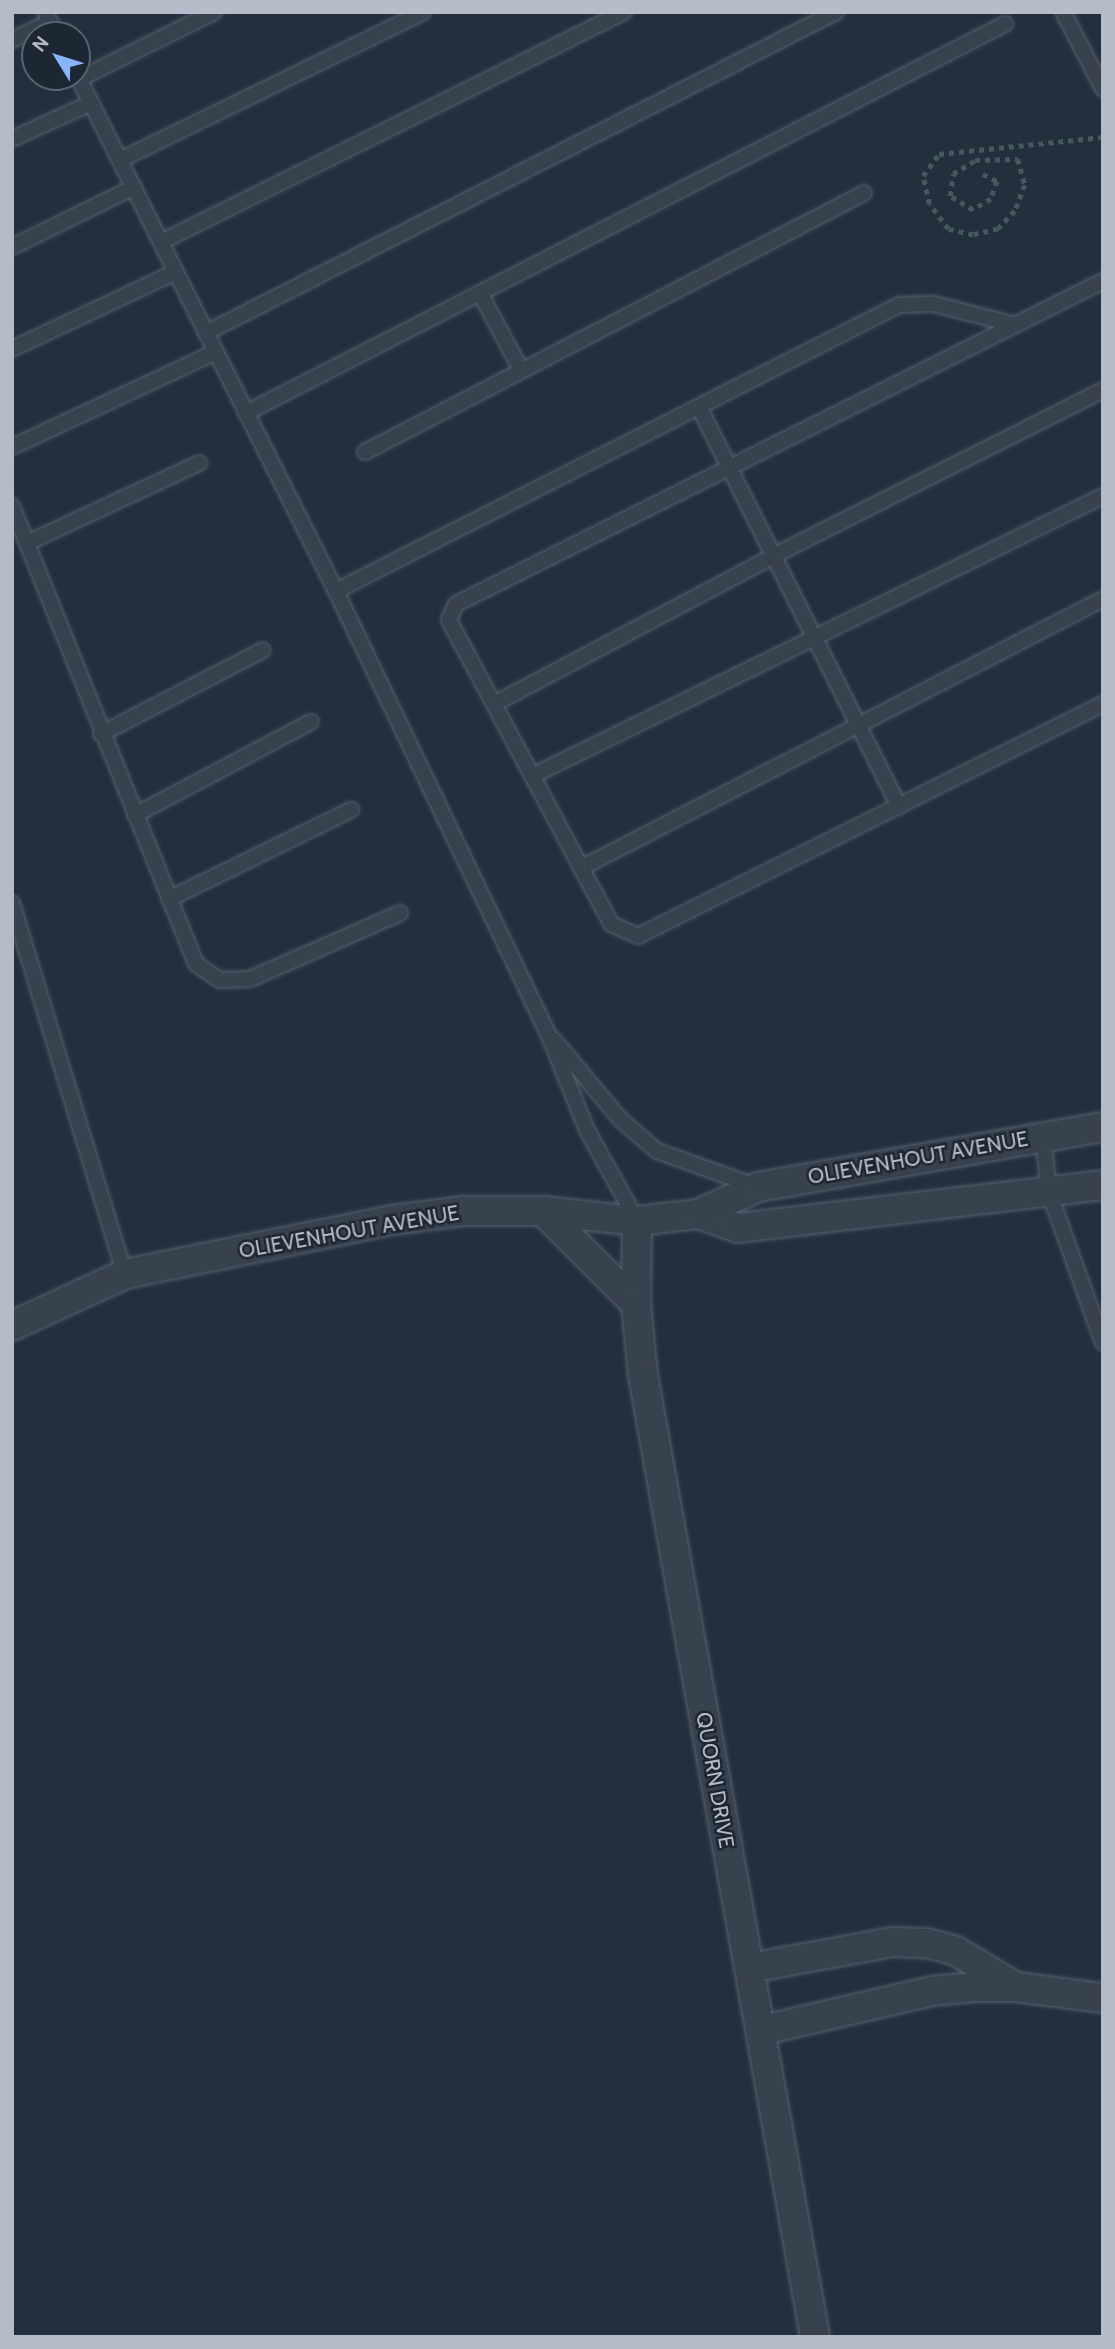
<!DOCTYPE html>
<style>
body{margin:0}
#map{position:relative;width:1115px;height:2349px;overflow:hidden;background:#242f3e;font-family:Cabin,sans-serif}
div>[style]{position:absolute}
.path>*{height:4.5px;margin-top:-2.25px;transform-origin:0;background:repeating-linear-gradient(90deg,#44595c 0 5px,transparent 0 10px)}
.roads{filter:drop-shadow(0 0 2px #565f6c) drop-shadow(0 0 2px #565f6c)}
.service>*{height:14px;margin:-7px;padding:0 7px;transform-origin:7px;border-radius:7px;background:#38414e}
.minor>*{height:28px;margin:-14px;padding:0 14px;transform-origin:14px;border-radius:14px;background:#38414e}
span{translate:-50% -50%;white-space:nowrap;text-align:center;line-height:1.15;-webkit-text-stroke:5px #1d2633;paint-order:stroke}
.street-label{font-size:21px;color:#b4bcc9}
.frame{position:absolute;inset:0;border:14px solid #b4bcc9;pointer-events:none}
.north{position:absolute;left:21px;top:21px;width:70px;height:70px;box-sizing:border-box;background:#1d2633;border:2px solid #59626f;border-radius:50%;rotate:308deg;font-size:19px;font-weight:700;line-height:28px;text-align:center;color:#b4bcc9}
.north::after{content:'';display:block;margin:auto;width:24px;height:32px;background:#8ab4f8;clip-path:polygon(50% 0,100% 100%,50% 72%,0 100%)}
</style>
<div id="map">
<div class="path">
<i style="left:983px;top:174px;width:16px;rotate:27deg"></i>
<i style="left:997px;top:181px;width:19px;rotate:108deg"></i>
<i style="left:991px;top:199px;width:21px;rotate:149deg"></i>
<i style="left:973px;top:210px;width:27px;rotate:-149deg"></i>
<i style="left:950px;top:196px;width:22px;rotate:-82deg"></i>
<i style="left:953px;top:174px;width:26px;rotate:-32deg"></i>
<i style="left:975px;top:160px;width:43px;rotate:-1.3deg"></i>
<i style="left:1018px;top:159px;width:27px;rotate:75deg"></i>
<i style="left:1025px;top:185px;width:28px;rotate:111deg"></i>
<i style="left:1015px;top:211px;width:25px;rotate:133deg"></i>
<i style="left:998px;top:229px;width:26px;rotate:167deg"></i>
<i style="left:973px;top:235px;width:26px;rotate:-167deg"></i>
<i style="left:948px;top:229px;width:31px;rotate:-127deg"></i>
<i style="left:929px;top:204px;width:29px;rotate:-102deg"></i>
<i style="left:923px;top:176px;width:27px;rotate:-54deg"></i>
<i style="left:939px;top:154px;width:165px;rotate:-5.9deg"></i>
</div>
<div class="roads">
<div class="service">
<i style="left:45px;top:12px;width:26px;rotate:62deg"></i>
<i style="left:1063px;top:12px;width:87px;rotate:62.5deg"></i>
<i style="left:12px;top:40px;width:42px;rotate:-25.3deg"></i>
<i style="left:77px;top:75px;width:577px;rotate:63.35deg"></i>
<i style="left:336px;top:591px;width:488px;rotate:64.4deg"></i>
<i style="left:547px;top:1031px;width:107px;rotate:68deg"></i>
<i style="left:587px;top:1130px;width:104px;rotate:61.2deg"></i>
<i style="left:79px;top:79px;width:151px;rotate:-26.4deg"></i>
<i style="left:12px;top:139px;width:87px;rotate:-24.5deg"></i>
<i style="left:120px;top:160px;width:337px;rotate:-26deg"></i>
<i style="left:161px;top:242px;width:517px;rotate:-26.42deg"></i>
<i style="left:12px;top:247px;width:136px;rotate:-26.2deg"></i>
<i style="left:1103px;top:281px;width:723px;rotate:153.47deg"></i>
<i style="left:456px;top:604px;width:17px;rotate:114deg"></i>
<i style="left:449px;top:620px;width:344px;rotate:61.9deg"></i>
<i style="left:611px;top:924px;width:30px;rotate:24deg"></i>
<i style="left:638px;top:936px;width:520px;rotate:-26.52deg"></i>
<i style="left:480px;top:293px;width:85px;rotate:61.9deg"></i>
<i style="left:206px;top:333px;width:707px;rotate:-27deg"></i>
<i style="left:12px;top:349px;width:181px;rotate:-25.2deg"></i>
<i style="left:699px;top:407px;width:447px;rotate:63.4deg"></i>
<i style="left:246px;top:413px;width:853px;rotate:-27.14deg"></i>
<i style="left:12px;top:447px;width:225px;rotate:-25deg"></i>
<i style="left:365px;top:452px;width:562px;rotate:-27.43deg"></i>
<i style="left:12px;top:506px;width:494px;rotate:68.1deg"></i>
<i style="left:196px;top:964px;width:29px;rotate:34deg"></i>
<i style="left:220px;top:980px;width:30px;rotate:-2deg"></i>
<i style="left:250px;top:979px;width:164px;rotate:-23.7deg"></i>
<i style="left:27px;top:543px;width:190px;rotate:-24.9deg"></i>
<i style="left:336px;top:591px;width:631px;rotate:-26.93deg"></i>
<i style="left:899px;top:305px;width:35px;rotate:-2deg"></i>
<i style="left:934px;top:304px;width:84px;rotate:14.5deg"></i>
<i style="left:494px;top:704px;width:316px;rotate:-27.9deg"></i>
<i style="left:773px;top:556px;width:369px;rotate:-26.7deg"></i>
<i style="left:101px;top:734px;width:182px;rotate:-27.4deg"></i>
<i style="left:532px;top:776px;width:636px;rotate:-26.12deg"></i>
<i style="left:135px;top:815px;width:199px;rotate:-27.9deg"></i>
<i style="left:581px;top:868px;width:587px;rotate:-27.26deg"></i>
<i style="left:169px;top:899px;width:203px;rotate:-26.1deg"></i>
<i style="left:12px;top:903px;width:388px;rotate:73.1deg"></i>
<i style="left:554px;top:1040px;width:103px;rotate:50.1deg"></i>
<i style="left:620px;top:1119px;width:49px;rotate:40.9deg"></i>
<i style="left:657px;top:1151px;width:104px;rotate:19.7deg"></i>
<i style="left:1043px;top:1135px;width:57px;rotate:84deg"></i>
<i style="left:1049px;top:1192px;width:160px;rotate:70.3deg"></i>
</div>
<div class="minor">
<i style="left:543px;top:1211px;width:132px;rotate:45deg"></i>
<i style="left:698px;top:1214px;width:42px;rotate:19.3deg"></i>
<i style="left:738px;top:1228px;width:368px;rotate:-6.7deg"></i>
<i style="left:637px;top:1221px;width:83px;rotate:90.7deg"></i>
<i style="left:636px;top:1304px;width:71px;rotate:84.4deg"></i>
<i style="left:643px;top:1375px;width:977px;rotate:79.86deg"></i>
<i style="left:12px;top:1326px;width:124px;rotate:-24.7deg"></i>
<i style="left:125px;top:1274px;width:273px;rotate:-11.4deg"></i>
<i style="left:393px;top:1220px;width:72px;rotate:-7.2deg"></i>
<i style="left:464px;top:1211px;width:79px"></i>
<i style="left:543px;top:1211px;width:95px;rotate:6.1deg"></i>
<i style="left:637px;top:1221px;width:61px;rotate:-6.5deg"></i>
<i style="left:698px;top:1214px;width:66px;rotate:-24.2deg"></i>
<i style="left:758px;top:1187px;width:350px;rotate:-9.9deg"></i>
<i style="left:750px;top:1968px;width:145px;rotate:-10.3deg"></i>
<i style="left:893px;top:1942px;width:34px;rotate:2deg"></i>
<i style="left:927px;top:1943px;width:30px;rotate:15deg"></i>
<i style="left:956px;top:1951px;width:70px;rotate:31deg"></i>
<i style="left:763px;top:2030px;width:173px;rotate:-13deg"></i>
<i style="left:932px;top:1991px;width:43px;rotate:-5.3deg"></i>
<i style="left:975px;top:1987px;width:41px"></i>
<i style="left:1016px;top:1987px;width:88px;rotate:7.2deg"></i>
</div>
</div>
<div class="street-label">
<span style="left:918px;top:1158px;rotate:-10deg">OLIEVENHOUT AVENUE</span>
<span style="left:349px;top:1232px;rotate:-10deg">OLIEVENHOUT AVENUE</span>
<span style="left:715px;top:1780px;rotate:80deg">QUORN DRIVE</span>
</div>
<div class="frame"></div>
<div class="north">N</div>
</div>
